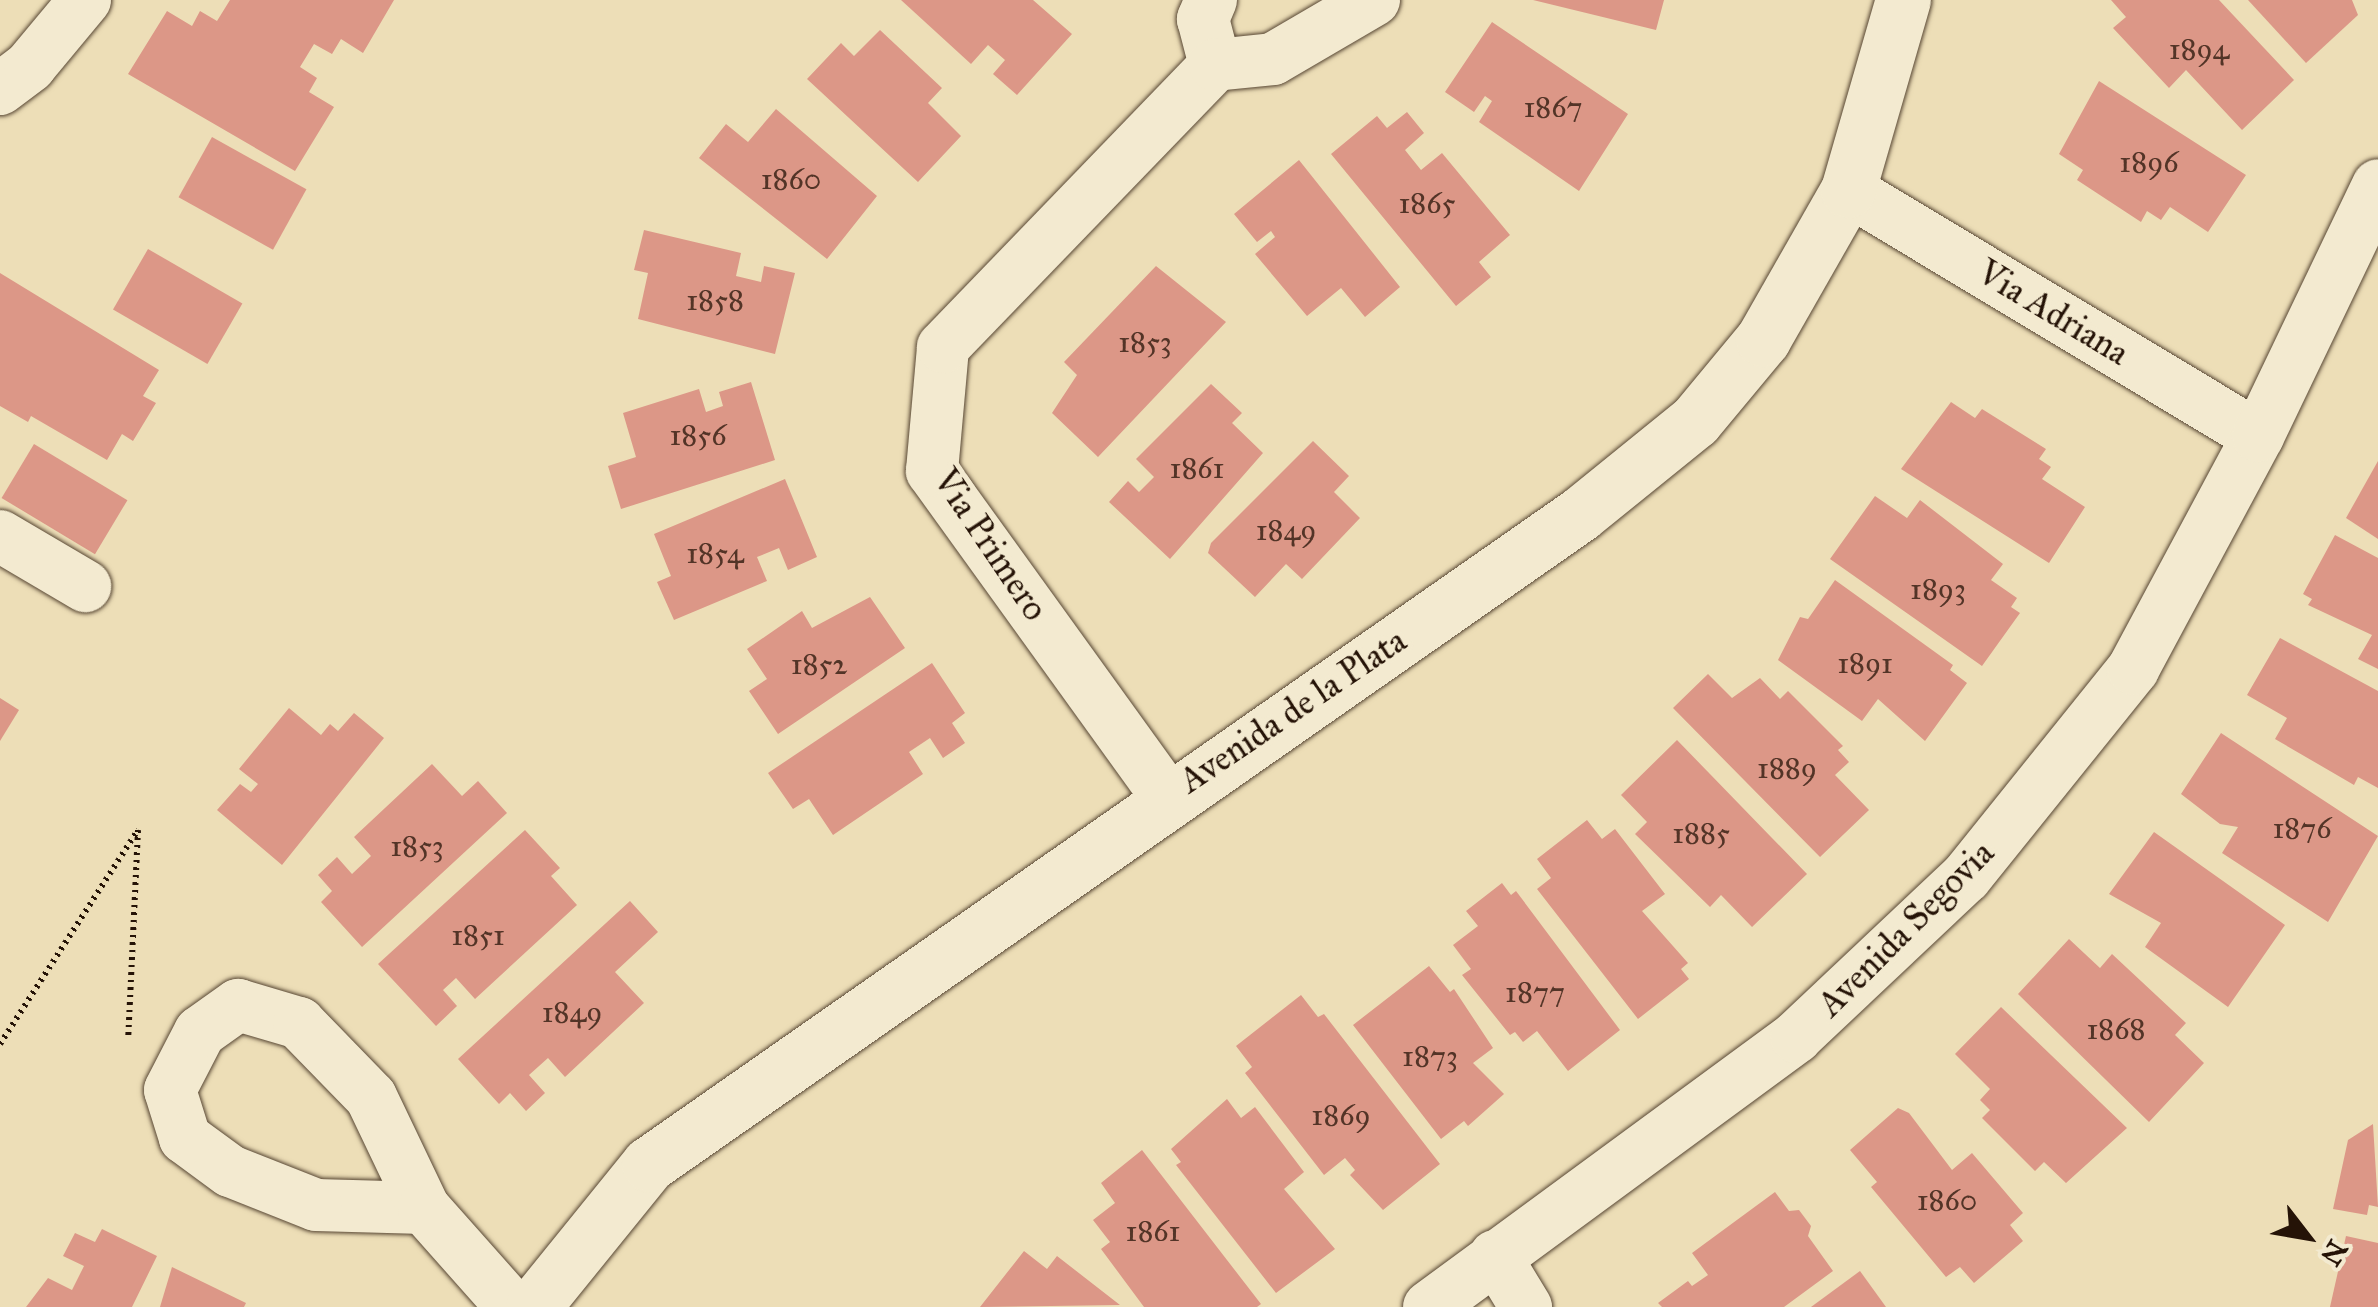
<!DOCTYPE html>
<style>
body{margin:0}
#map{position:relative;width:2378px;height:1307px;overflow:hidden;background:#eddeb7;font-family:"IM FELL Great Primer",serif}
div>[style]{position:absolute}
.building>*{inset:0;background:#dc9787;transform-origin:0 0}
.path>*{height:6px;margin-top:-3px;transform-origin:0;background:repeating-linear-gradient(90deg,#251307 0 2.5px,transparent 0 7.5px)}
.roads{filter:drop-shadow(0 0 2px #574633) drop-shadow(0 0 2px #574633)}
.street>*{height:52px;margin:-26px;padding:0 26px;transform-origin:26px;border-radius:26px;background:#f3ead0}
.secondary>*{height:55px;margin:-27.5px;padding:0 27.5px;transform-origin:27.5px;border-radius:27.5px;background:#f3ead0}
span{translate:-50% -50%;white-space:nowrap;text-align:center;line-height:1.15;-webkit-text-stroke:10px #f3ead0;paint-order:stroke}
.number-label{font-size:30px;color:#533427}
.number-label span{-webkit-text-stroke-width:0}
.street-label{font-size:35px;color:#251307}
.north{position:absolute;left:2258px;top:1187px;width:100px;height:100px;-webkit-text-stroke:8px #f3ead0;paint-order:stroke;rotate:121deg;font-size:28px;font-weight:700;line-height:40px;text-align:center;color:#251307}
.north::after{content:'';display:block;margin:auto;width:35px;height:45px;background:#251307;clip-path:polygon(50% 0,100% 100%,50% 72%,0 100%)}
</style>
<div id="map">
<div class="building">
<i style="clip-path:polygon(230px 0,394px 0,363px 53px,341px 39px,332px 54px,314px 44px,300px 67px,317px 78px,309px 92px,334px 107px,295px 171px,128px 74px,167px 11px,192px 26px,200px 11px,217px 21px)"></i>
<i style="clip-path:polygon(901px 0,1033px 0,1072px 34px,1017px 95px,993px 74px,1005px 60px,988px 45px,971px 64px)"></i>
<i style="clip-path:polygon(1533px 0,1664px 0,1656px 30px)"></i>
<i style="clip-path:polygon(2111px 0,2219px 0,2294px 80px,2242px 130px,2186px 70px,2169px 88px,2113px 28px,2126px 17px)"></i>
<i style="clip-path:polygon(2248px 0,2352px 0,2358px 15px,2306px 63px)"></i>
<i style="clip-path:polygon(1492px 22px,1628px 114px,1579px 191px,1479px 122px,1492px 101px,1485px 96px,1474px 112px,1445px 92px)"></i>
<i style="clip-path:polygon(880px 30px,942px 88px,928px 103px,961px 136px,918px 182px,807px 79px,841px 43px,854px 56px)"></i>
<i style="clip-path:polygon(2099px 81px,2246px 175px,2208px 232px,2170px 207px,2161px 220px,2147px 211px,2141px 222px,2077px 180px,2083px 170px,2059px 154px)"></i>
<i style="clip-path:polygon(776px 109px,877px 196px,827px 259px,699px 158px,726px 124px,748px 142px)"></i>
<i style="clip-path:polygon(1407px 112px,1424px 133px,1405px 150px,1421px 170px,1442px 153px,1510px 235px,1479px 262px,1491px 277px,1456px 306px,1331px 154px,1377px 116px,1387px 128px)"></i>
<i style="left:212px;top:137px;width:108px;height:69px;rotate:29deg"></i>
<i style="clip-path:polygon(1299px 160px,1400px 287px,1365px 317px,1341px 288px,1307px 316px,1255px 254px,1275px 237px,1271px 231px,1257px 242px,1234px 214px)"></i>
<i style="clip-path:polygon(644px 230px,741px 253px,736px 276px,761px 282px,764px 266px,795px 273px,775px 354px,638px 319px,648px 273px,634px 270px)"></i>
<i style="left:148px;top:249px;width:109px;height:70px;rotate:30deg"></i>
<i style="clip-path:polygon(1156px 266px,1226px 322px,1098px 457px,1052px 413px,1077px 375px,1064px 362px)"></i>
<i style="clip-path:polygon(0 273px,159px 370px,143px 396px,156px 403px,133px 441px,122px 434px,107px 460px,31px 416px,28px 422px,0 406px)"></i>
<i style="clip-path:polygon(751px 382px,775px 460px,621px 509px,608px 466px,636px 457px,623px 413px,699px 389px,706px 412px,723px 406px,719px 392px)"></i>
<i style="clip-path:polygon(1211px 384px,1242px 413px,1232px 423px,1263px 453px,1170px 559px,1109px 502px,1128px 481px,1139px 492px,1154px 477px,1136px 459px)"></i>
<i style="clip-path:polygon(1951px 402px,1975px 418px,1982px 409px,2046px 449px,2039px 459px,2051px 467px,2042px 479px,2085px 507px,2049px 563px,1901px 469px)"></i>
<i style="clip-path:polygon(1313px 441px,1349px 476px,1334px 492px,1360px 518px,1302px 579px,1286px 564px,1255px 597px,1208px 553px,1211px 543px)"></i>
<i style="left:34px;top:444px;width:109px;height:63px;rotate:31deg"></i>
<i style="clip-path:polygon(2378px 461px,2378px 539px,2346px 518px)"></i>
<i style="clip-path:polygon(785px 479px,817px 557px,788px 570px,779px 548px,757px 557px,767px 581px,674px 620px,657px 582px,671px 576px,654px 534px)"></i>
<i style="clip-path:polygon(1875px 496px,1907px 518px,1920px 500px,2003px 564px,1991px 580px,2017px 598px,2011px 607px,2020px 613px,1982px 666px,1830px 559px)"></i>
<i style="clip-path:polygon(2335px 535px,2378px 558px,2378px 669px,2358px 659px,2372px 635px,2308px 605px,2312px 599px,2303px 594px)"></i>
<i style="clip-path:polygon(1835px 580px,1953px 665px,1950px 670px,1967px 683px,1925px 741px,1878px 699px,1862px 721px,1778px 660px,1800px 617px,1808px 619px)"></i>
<i style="clip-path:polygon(870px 597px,905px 648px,778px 734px,749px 691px,767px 679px,747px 649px,802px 611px,812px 628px)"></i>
<i style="clip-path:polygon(2280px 638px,2378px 691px,2378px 788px,2358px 777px,2354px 785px,2275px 739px,2287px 718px,2247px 695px)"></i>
<i style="clip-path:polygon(932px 663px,965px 713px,952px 723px,965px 743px,943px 758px,930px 738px,909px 752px,923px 774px,833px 835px,809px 799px,793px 809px,768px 773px)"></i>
<i style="clip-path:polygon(1708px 674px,1732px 698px,1760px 678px,1780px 699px,1788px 691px,1843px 746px,1838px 750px,1849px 762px,1835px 775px,1869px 810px,1820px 857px,1673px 708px)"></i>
<i style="clip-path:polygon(0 698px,19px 710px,0 741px)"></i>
<i style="clip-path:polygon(289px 708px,321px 735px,330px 724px,338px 731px,354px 713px,384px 738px,282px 865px,217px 810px,240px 784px,251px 792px,258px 784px,239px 769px)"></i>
<i style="clip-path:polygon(2221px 733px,2378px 836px,2328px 922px,2222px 853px,2238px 827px,2220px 824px,2181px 794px)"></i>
<i style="clip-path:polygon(1677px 740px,1807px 874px,1752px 927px,1721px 895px,1710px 907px,1635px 834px,1647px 822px,1621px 795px)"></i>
<i style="clip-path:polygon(432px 764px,462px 796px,478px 781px,507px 813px,362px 947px,321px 902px,332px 891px,318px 875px,337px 857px,352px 874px,371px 856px,354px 837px)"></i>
<i style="clip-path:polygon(1587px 820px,1602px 839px,1615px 829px,1665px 894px,1642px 911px,1688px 963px,1681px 969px,1689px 979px,1638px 1019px,1537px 889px,1551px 878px,1537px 859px)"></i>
<i style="clip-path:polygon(525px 830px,560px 868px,551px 876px,577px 905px,475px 999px,456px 978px,443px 990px,457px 1006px,436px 1026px,378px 964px)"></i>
<i style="clip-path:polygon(2154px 832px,2285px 925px,2228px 1007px,2145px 947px,2161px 923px,2109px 894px)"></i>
<i style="clip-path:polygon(1502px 883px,1511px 895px,1516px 891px,1620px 1030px,1568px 1071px,1537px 1031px,1523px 1042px,1515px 1032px,1510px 1035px,1462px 975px,1471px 969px,1453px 945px,1478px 926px,1466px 911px)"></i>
<i style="clip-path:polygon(630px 901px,658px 932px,615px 972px,644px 1003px,565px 1077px,548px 1058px,529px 1075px,545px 1093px,526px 1111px,510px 1093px,499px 1104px,458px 1059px)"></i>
<i style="clip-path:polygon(2069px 939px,2100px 968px,2112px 954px,2186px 1023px,2175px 1035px,2204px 1063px,2149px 1122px,2018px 994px)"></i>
<i style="clip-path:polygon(1429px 966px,1450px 992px,1454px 989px,1493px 1048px,1473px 1063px,1504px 1094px,1468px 1126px,1464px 1121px,1441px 1139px,1353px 1025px)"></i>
<i style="clip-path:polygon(1301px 995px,1318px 1017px,1324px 1014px,1440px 1164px,1383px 1210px,1350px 1175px,1355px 1170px,1345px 1158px,1324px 1175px,1245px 1073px,1252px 1067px,1236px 1046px)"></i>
<i style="clip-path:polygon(2001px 1007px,2127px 1128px,2066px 1183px,2044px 1162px,2035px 1171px,1982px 1118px,1990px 1110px,1980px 1100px,1990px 1089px,1955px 1054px)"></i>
<i style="clip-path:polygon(1227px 1099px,1241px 1118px,1255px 1107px,1304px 1172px,1284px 1189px,1335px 1249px,1276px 1293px,1176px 1165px,1181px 1162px,1171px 1149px)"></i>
<i style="clip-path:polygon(1898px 1108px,1909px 1113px,1952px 1170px,1972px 1153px,2023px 1213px,2010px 1225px,2023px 1241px,1974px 1283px,1960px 1267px,1946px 1277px,1871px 1187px,1877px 1182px,1850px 1150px)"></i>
<i style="clip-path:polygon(2373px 1124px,2378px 1207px,2369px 1205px,2367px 1215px,2333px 1209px,2348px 1140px)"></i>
<i style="clip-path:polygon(1142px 1150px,1261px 1304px,1257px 1307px,1144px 1307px,1101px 1249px,1110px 1242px,1093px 1220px,1115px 1203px,1101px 1183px)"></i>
<i style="clip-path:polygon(1775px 1192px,1789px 1211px,1799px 1210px,1811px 1226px,1808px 1236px,1833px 1271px,1784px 1307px,1662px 1307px,1658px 1303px,1688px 1281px,1692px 1286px,1708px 1275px,1692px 1253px)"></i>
<i style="clip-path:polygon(102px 1229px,157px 1256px,132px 1307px,26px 1307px,48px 1278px,72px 1290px,84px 1266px,63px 1256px,75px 1233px,95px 1242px)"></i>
<i style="clip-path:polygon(2346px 1236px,2378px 1243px,2378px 1307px,2330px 1307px)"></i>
<i style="clip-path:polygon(1024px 1251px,1047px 1269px,1057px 1256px,1120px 1305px,980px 1307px)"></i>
<i style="clip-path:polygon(172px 1267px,246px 1303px,244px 1307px,160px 1307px)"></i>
<i style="clip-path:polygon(1860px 1271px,1886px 1307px,1811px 1307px)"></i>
</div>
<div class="path">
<i style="left:0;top:1044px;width:255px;rotate:-57.2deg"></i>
<i style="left:138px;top:830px;width:209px;rotate:92.7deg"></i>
</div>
<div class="roads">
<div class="street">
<i style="left:1211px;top:0;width:21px;rotate:113deg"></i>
<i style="left:1203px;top:19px;width:48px;rotate:75.4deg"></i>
<i style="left:0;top:89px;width:38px;rotate:-37deg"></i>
<i style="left:30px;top:66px;width:86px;rotate:-50.2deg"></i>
<i style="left:1848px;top:190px;width:478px;rotate:31deg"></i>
<i style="left:0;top:536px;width:99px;rotate:30.5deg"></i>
<i style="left:1167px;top:797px;width:402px;rotate:-125.8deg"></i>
<i style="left:932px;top:471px;width:124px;rotate:-84.9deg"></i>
<i style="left:943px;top:347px;width:392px;rotate:-46deg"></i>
<i style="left:1215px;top:65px;width:58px;rotate:-5.9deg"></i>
<i style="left:1273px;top:59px;width:117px;rotate:-30.3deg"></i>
<i style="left:424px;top:1208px;width:108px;rotate:-178.4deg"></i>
<i style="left:316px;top:1205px;width:92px;rotate:-158.4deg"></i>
<i style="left:230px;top:1171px;width:56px;rotate:-143.7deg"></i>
<i style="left:185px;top:1138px;width:50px;rotate:-107.4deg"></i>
<i style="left:170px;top:1090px;width:65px;rotate:-62.7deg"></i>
<i style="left:200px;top:1032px;width:47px;rotate:-35.4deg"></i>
<i style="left:238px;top:1005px;width:64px;rotate:16.4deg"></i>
<i style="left:299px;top:1023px;width:103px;rotate:45.8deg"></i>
<i style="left:371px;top:1097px;width:123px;rotate:64.5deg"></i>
<i style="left:424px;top:1208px;width:132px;rotate:48.4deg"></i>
<i style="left:1495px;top:1256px;width:60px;rotate:58.7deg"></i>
<i style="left:1429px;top:1307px;width:456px;rotate:-36.3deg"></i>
<i style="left:1796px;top:1037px;width:233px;rotate:-43.3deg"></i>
<i style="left:1966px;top:877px;width:267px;rotate:-51.2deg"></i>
<i style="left:2133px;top:669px;width:264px;rotate:-61.8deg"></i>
<i style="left:2258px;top:436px;width:278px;rotate:-64.4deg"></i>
</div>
<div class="secondary">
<i style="left:533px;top:1307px;width:184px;rotate:-51deg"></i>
<i style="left:649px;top:1164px;width:1135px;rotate:-34.92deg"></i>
<i style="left:1580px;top:514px;width:148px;rotate:-39deg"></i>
<i style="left:1695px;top:421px;width:107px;rotate:-50.3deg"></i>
<i style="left:1763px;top:339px;width:172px;rotate:-60.3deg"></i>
<i style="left:1848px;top:190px;width:198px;rotate:-73.9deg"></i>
</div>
</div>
<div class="number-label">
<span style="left:2199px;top:49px">1894</span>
<span style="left:1553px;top:107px">1867</span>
<span style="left:2149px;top:162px">1896</span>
<span style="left:791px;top:179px">1860</span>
<span style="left:1427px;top:203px">1865</span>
<span style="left:715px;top:300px">1858</span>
<span style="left:1145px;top:342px">1853</span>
<span style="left:698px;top:435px">1856</span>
<span style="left:1197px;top:468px">1861</span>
<span style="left:1286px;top:530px">1849</span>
<span style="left:715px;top:553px">1854</span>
<span style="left:1938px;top:589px">1893</span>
<span style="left:1865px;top:663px">1891</span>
<span style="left:819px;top:664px">1852</span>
<span style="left:1787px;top:768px">1889</span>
<span style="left:2302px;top:828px">1876</span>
<span style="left:1701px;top:833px">1885</span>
<span style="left:417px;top:846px">1853</span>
<span style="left:478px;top:935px">1851</span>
<span style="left:1535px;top:992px">1877</span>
<span style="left:572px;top:1012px">1849</span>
<span style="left:2116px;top:1029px">1868</span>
<span style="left:1430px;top:1056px">1873</span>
<span style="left:1341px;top:1115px">1869</span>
<span style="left:1947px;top:1200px">1860</span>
<span style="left:1153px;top:1231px">1861</span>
</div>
<div class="street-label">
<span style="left:2053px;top:313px;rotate:31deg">Via Adriana</span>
<span style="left:990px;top:545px;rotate:56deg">Via Primero</span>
<span style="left:1293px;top:711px;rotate:-34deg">Avenida de la Plata</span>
<span style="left:1906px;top:929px;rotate:-45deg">Avenida Segovia</span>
</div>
<div class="north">N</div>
</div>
